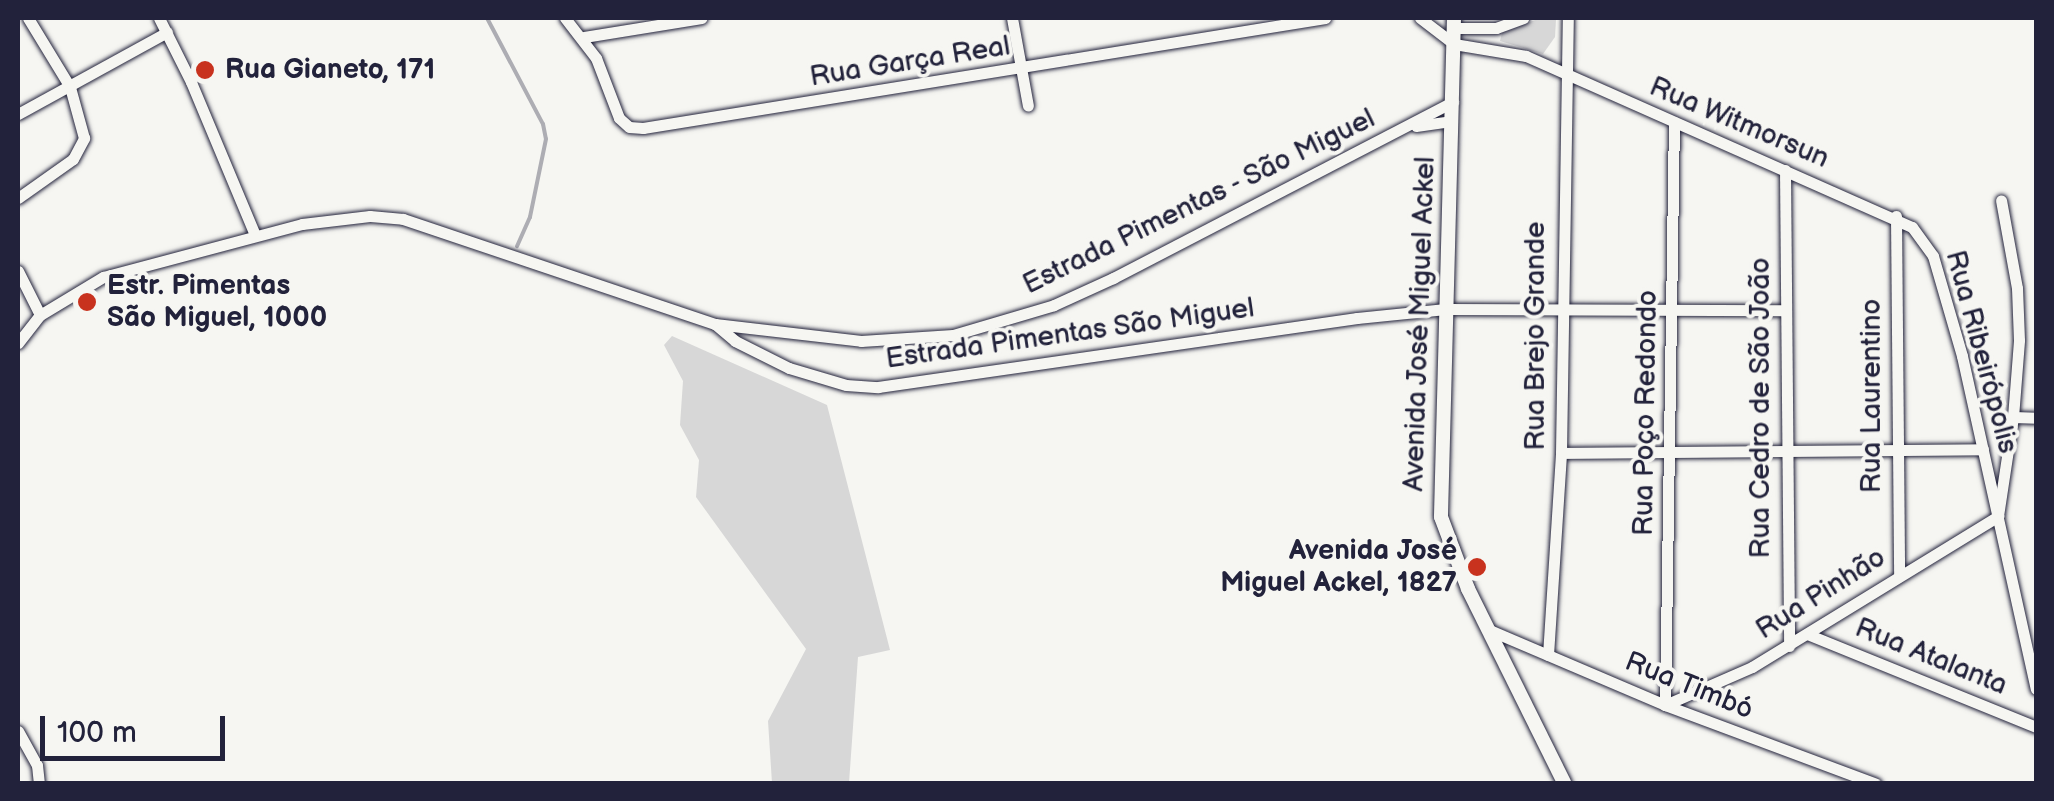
<!DOCTYPE html>
<meta charset="utf-8">
<style>
body{margin:0}
#map{position:relative;width:2054px;height:801px;overflow:hidden;background:#f6f6f2;font-family:"Balsamiq Sans",sans-serif}
div>[style]{position:absolute}
.green>*{inset:0;background:#d7d7d7}
.stream>*{height:4px;margin:-2px;padding:0 2px;transform-origin:2px;border-radius:2px;background:#adadb3}
.roads{filter:drop-shadow(0 0 2px #22223b) drop-shadow(0 0 2px #22223b)}
.minor>*{height:11px;margin:-5.5px;padding:0 5.5px;transform-origin:5.5px;border-radius:5.5px;background:#f6f6f2}
.tertiary>*{height:14px;margin:-7px;padding:0 7px;transform-origin:7px;border-radius:7px;background:#f6f6f2}
.dots>*{width:28px;height:28px;translate:-50% -50%;box-sizing:border-box;border:5px solid #f6f6f2;border-radius:50%}
span{translate:-50% -50%;white-space:nowrap;text-align:center;line-height:1.15;-webkit-text-stroke:8px #f6f6f2;paint-order:stroke}
.street-label{font-size:28px;color:#22223b}
.poi-label{font-size:28px;color:#22223b;font-weight:700}
.left{translate:0 -50%;text-align:left}
.right{translate:-100% -50%;text-align:right}
.frame{position:absolute;inset:0;border:20px solid #22223b;pointer-events:none}
.scale{position:absolute;left:40px;top:716px;width:185px;height:45px;box-sizing:border-box;border:5px solid #22223b;border-top:0;padding-left:12px;font-size:30px;line-height:35px;white-space:nowrap;color:#22223b;-webkit-text-stroke:8px #f6f6f2;paint-order:stroke}
</style>
<div id="map">
<div class="green">
<i style="clip-path:polygon(1540px 18px,1556px 19px,1555px 37px,1543px 54px,1500px 41px,1502px 33px)"></i>
<i style="clip-path:polygon(672px 336px,827px 405px,890px 650px,858px 657px,849px 783px,772px 783px,768px 721px,806px 649px,696px 497px,699px 460px,680px 425px,683px 381px,664px 345px)"></i>
</div>
<div class="stream">
<i style="left:487px;top:18px;width:120px;rotate:62.2deg"></i>
<i style="left:543px;top:124px;width:15px;rotate:79deg"></i>
<i style="left:546px;top:139px;width:80px;rotate:101.6deg"></i>
<i style="left:530px;top:217px;width:32px;rotate:114deg"></i>
</div>
<div class="roads">
<div class="minor">
<i style="left:159px;top:18px;width:72px;rotate:63.4deg"></i>
<i style="left:191px;top:82px;width:166px;rotate:67.3deg"></i>
<i style="left:565px;top:18px;width:51px;rotate:52.2deg"></i>
<i style="left:596px;top:58px;width:64px;rotate:69deg"></i>
<i style="left:619px;top:118px;width:13px;rotate:42deg"></i>
<i style="left:629px;top:127px;width:14px;rotate:4deg"></i>
<i style="left:643px;top:128px;width:691px;rotate:-9.16deg"></i>
<i style="left:1012px;top:18px;width:89px;rotate:79.7deg"></i>
<i style="left:1420px;top:18px;width:43px;rotate:37.4deg"></i>
<i style="left:1454px;top:44px;width:73px;rotate:9.5deg"></i>
<i style="left:1526px;top:56px;width:422px;rotate:23.9deg"></i>
<i style="left:1912px;top:227px;width:36px;rotate:54deg"></i>
<i style="left:1933px;top:256px;width:104px;rotate:73.8deg"></i>
<i style="left:1962px;top:356px;width:341px;rotate:77.5deg"></i>
<i style="left:1454px;top:28px;width:42px"></i>
<i style="left:1496px;top:28px;width:29px;rotate:-20deg"></i>
<i style="left:584px;top:37px;width:119px;rotate:-9.2deg"></i>
<i style="left:18px;top:114px;width:170px;rotate:-28.8deg"></i>
<i style="left:1416px;top:126px;width:35px;rotate:-8deg"></i>
<i style="left:1785px;top:170px;width:476px;rotate:89.5deg"></i>
<i style="left:18px;top:198px;width:67px;rotate:-35.3deg"></i>
<i style="left:73px;top:159px;width:24px;rotate:-62deg"></i>
<i style="left:84px;top:138px;width:53px;rotate:-105.4deg"></i>
<i style="left:70px;top:87px;width:81px;rotate:-121.3deg"></i>
<i style="left:1896px;top:216px;width:358px;rotate:89.5deg"></i>
<i style="left:18px;top:271px;width:49px;rotate:63.4deg"></i>
<i style="left:715px;top:324px;width:26px;rotate:40deg"></i>
<i style="left:735px;top:341px;width:60px;rotate:26.6deg"></i>
<i style="left:789px;top:368px;width:59px;rotate:16.6deg"></i>
<i style="left:846px;top:385px;width:32px;rotate:4deg"></i>
<i style="left:878px;top:387px;width:484px;rotate:-8.2deg"></i>
<i style="left:1357px;top:318px;width:89px;rotate:-5.8deg"></i>
<i style="left:1446px;top:309px;width:338px;rotate:0.2deg"></i>
<i style="left:18px;top:343px;width:36px;rotate:-52deg"></i>
<i style="left:40px;top:315px;width:74px;rotate:-31.1deg"></i>
<i style="left:103px;top:277px;width:206px;rotate:-14.9deg"></i>
<i style="left:302px;top:224px;width:68px;rotate:-6.7deg"></i>
<i style="left:370px;top:216px;width:33px;rotate:5deg"></i>
<i style="left:403px;top:219px;width:329px;rotate:18.6deg"></i>
<i style="left:715px;top:324px;width:147px;rotate:6.6deg"></i>
<i style="left:861px;top:341px;width:92px;rotate:-3.7deg"></i>
<i style="left:953px;top:335px;width:105px;rotate:-16.5deg"></i>
<i style="left:1054px;top:305px;width:65px;rotate:-24.6deg"></i>
<i style="left:1113px;top:278px;width:383px;rotate:-27.4deg"></i>
<i style="left:2013px;top:417px;width:23px;rotate:2deg"></i>
<i style="left:1561px;top:453px;width:422px;rotate:-0.5deg"></i>
<i style="left:1487px;top:629px;width:194px;rotate:23.1deg"></i>
<i style="left:1665px;top:705px;width:225px;rotate:20.5deg"></i>
<i style="left:1807px;top:634px;width:247px;rotate:22.1deg"></i>
<i style="left:1548px;top:655px;width:202px;rotate:-86.3deg"></i>
<i style="left:1561px;top:453px;width:435px;rotate:-89.1deg"></i>
<i style="left:1665px;top:705px;width:95px;rotate:-23.6deg"></i>
<i style="left:1752px;top:667px;width:289px;rotate:-31.5deg"></i>
<i style="left:1998px;top:516px;width:100px;rotate:-81.4deg"></i>
<i style="left:2013px;top:417px;width:77px;rotate:-85.5deg"></i>
<i style="left:2019px;top:340px;width:52px;rotate:-92.2deg"></i>
<i style="left:2017px;top:288px;width:89px;rotate:-100.3deg"></i>
<i style="left:1665px;top:705px;width:583px;rotate:-89.12deg"></i>
<i style="left:18px;top:731px;width:39px;rotate:61deg"></i>
<i style="left:37px;top:765px;width:19px;rotate:84deg"></i>
</div>
<div class="tertiary">
<i style="left:1454px;top:18px;width:499px;rotate:91.5deg"></i>
<i style="left:1441px;top:517px;width:77px;rotate:69.4deg"></i>
<i style="left:1468px;top:589px;width:218px;rotate:63.6deg"></i>
</div>
</div>
<div class="dots">
<i style="left:205px;top:70px;background:#c8321e"></i>
<i style="left:87px;top:302px;background:#c8321e"></i>
<i style="left:1477px;top:567px;background:#c8321e"></i>
</div>
<div class="street-label">
<span style="left:910px;top:62px;rotate:-9deg">Rua Garça Real</span>
<span style="left:1739px;top:123px;rotate:23deg">Rua Witmorsun</span>
<span style="left:1199px;top:202px;rotate:-26deg">Estrada Pimentas - São Miguel</span>
<span style="left:1420px;top:324px;rotate:-88deg">Avenida José Miguel Ackel</span>
<span style="left:1070px;top:334px;rotate:-8deg">Estrada Pimentas São Miguel</span>
<span style="left:1536px;top:336px;rotate:-90deg">Rua Brejo Grande</span>
<span style="left:1981px;top:352px;rotate:75deg">Rua Ribeirópolis</span>
<span style="left:1872px;top:396px;rotate:-90deg">Rua Laurentino</span>
<span style="left:1761px;top:408px;rotate:-90deg">Rua Cedro de São João</span>
<span style="left:1646px;top:413px;rotate:-89deg">Rua Poço Redondo</span>
<span style="left:1821px;top:594px;rotate:-32deg">Rua Pinhão</span>
<span style="left:1931px;top:657px;rotate:22deg">Rua Atalanta</span>
<span style="left:1689px;top:686px;rotate:22deg">Rua Timbó</span>
</div>
<div class="poi-label">
<span class="left" style="left:225px;top:70px">Rua Gianeto, 171</span>
<span class="left" style="left:107px;top:302px">Estr. Pimentas<br>São Miguel, 1000</span>
<span class="right" style="left:1457px;top:567px">Avenida José<br>Miguel Ackel, 1827</span>
</div>
<div class="frame"></div>
<div class="scale">100 m</div>
</div>
